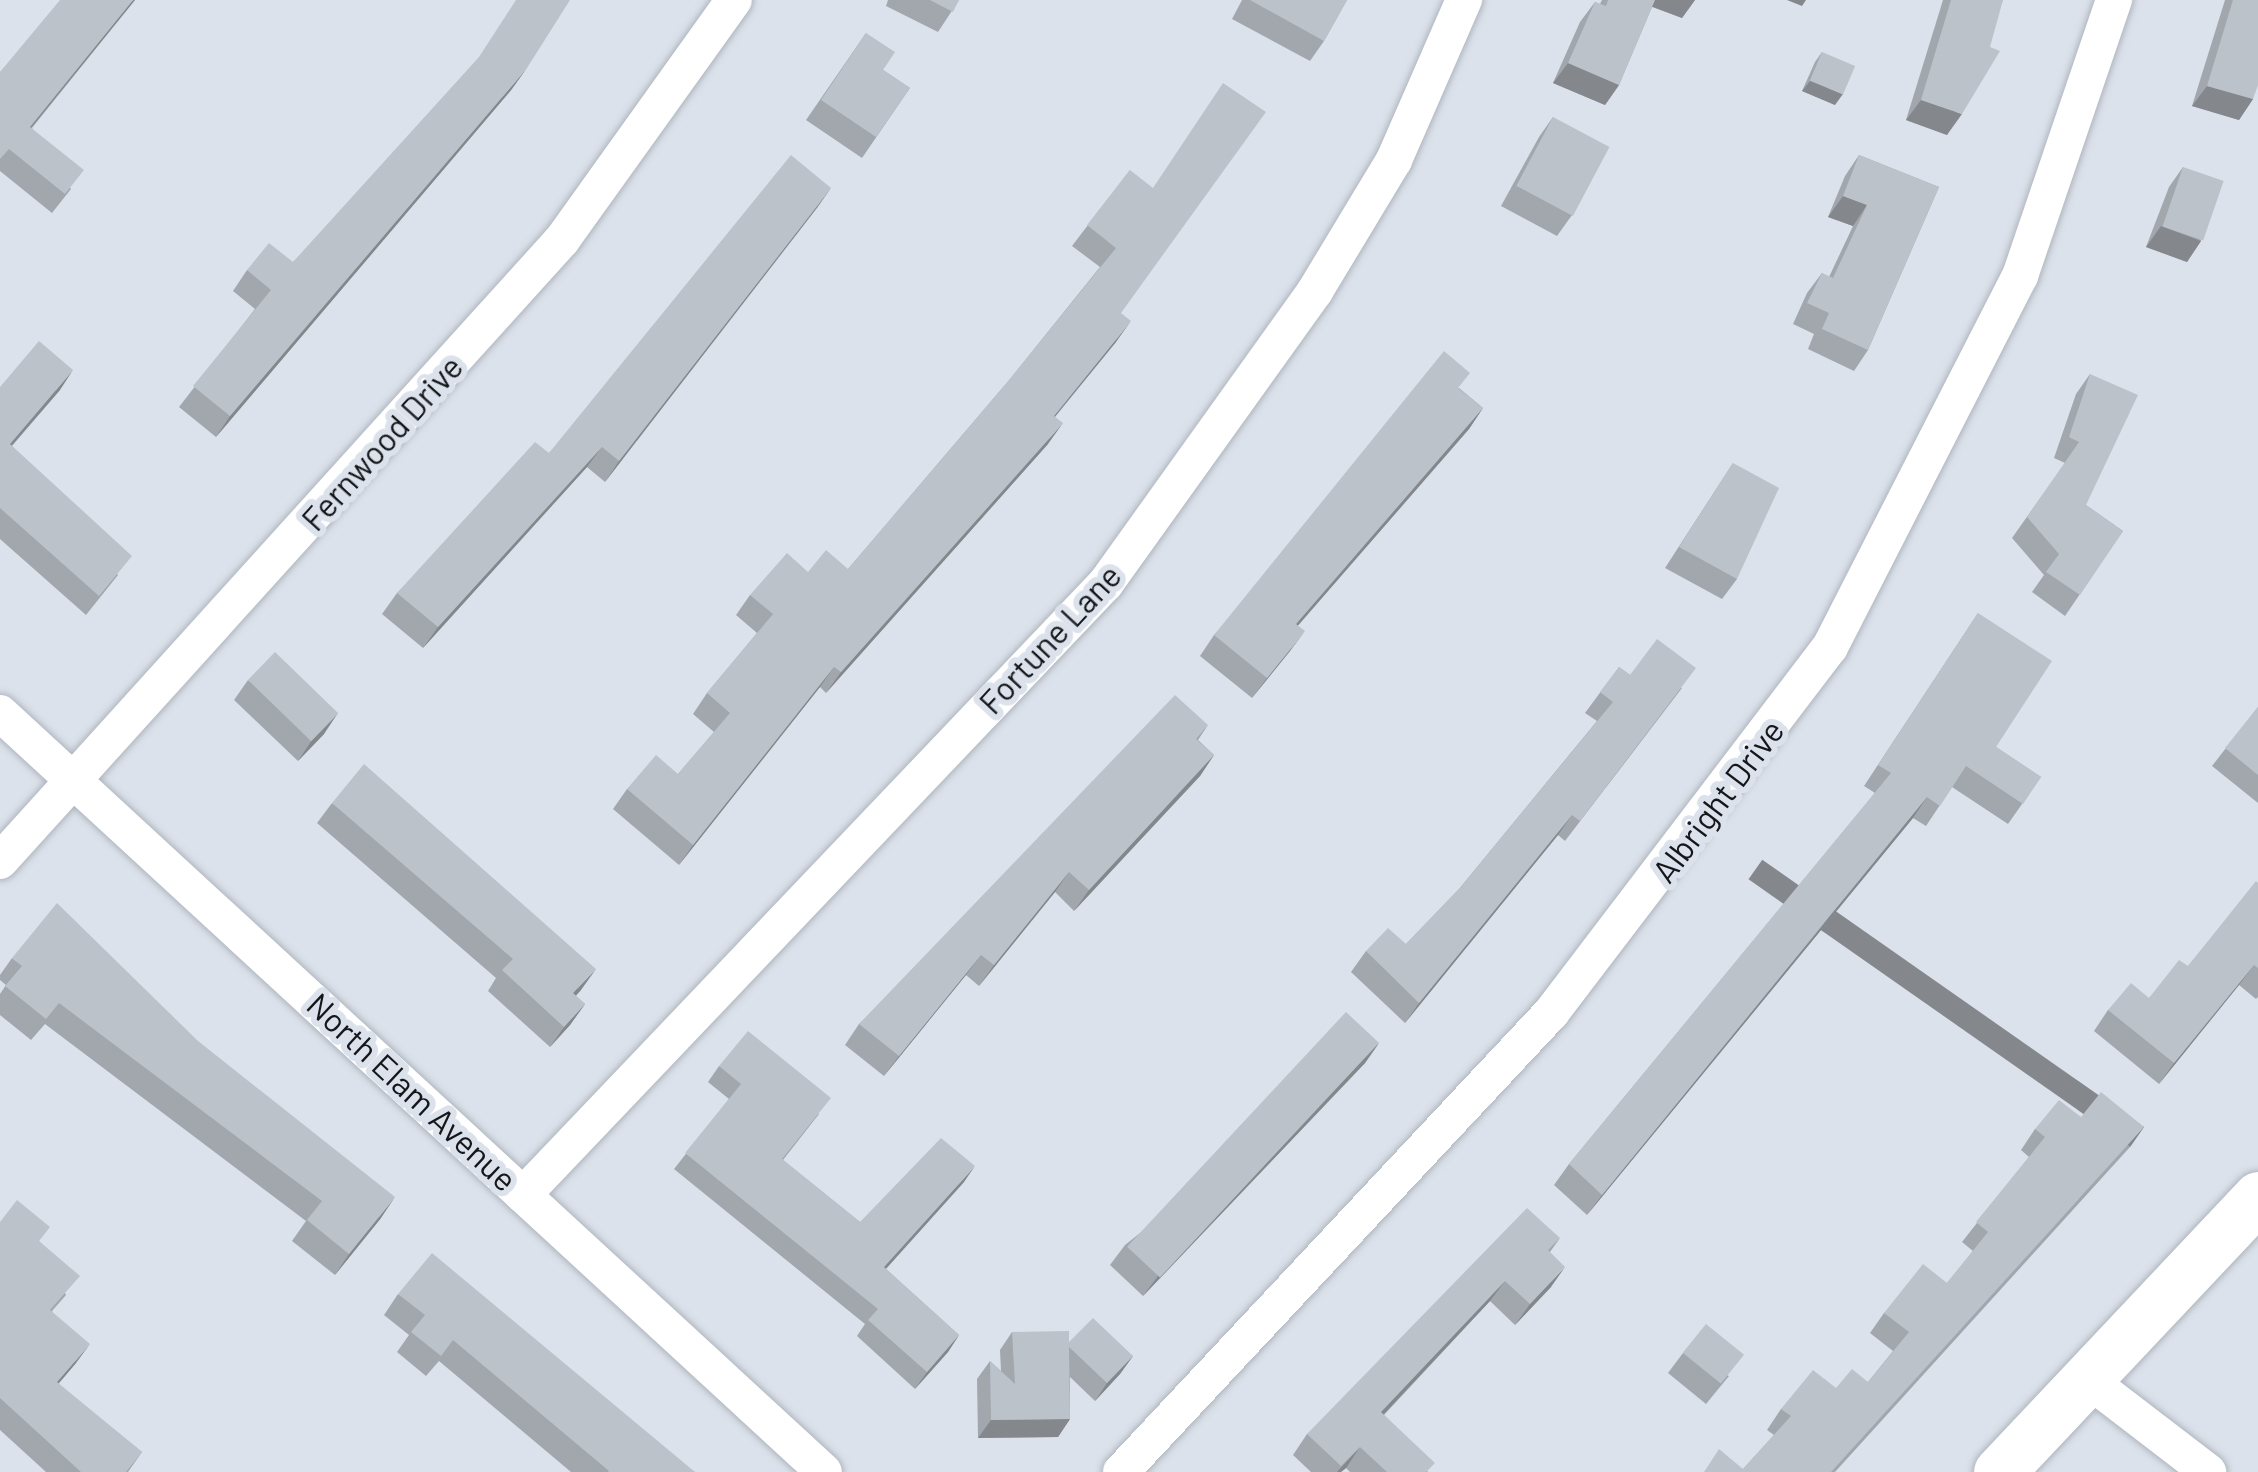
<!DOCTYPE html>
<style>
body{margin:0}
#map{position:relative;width:2258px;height:1472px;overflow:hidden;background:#dce2eb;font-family:Barlow,sans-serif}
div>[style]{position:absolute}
.roads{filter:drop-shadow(0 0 3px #b0b6bf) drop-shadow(0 0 3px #b0b6bf)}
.street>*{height:36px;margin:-18px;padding:0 18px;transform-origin:18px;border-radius:18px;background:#fff}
.secondary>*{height:51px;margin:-25.5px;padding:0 25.5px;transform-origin:25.5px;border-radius:25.5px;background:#fff}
.wall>*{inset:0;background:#a2a7ae}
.shaded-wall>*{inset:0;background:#84888d;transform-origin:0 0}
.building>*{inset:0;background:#bcc2ca;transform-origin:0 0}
span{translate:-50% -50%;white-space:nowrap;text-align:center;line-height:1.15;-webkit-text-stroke:12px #dce2eb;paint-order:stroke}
.street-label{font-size:33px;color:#14161a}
</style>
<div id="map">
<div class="roads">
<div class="street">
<i style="left:0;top:713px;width:1120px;rotate:42.65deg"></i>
<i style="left:0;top:861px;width:838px;rotate:-47.86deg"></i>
<i style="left:562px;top:240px;width:295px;rotate:-54.4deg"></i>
<i style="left:523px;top:1195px;width:845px;rotate:-46.39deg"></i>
<i style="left:1106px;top:583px;width:359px;rotate:-54.4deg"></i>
<i style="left:1315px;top:291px;width:153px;rotate:-58.9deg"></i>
<i style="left:1394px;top:160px;width:175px;rotate:-66.4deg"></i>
<i style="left:2087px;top:1379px;width:153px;rotate:37.5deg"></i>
<i style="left:1121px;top:1472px;width:629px;rotate:-46.87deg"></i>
<i style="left:1551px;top:1013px;width:460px;rotate:-52.7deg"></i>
<i style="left:1830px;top:647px;width:417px;rotate:-62.9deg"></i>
<i style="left:2020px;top:276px;width:292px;rotate:-71.2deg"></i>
</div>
<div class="secondary">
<i style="left:1999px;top:1472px;width:378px;rotate:-46.7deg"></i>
</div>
</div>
<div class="wall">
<i style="clip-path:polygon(135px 0,32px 128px,71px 189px,52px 213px,0 171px,0 72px)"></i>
<i style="clip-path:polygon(888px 0,959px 0,938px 32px,886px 6px)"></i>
<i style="clip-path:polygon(1242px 0,1347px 0,1324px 41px,1310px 61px,1232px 19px)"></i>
<i style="clip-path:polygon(1602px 0,1695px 0,1682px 18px,1652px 7px,1619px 85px,1605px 105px,1553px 83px,1580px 22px,1595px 2px,1600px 4px)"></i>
<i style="clip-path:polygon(1943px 0,2003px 0,1947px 135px,1906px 120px)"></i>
<i style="clip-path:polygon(2225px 0,2258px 0,2253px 99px,2239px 120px,2192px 106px)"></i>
<i style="clip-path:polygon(866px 33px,883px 70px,910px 88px,862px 158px,806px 120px)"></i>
<i style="clip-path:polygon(1822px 52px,1835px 105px,1802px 91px,1815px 62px)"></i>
<i style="clip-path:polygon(512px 89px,216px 437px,179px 407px,255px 309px,233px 291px,247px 270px,293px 262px)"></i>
<i style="clip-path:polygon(1553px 117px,1572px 215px,1557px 236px,1501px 206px,1539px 137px)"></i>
<i style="clip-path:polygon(1859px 155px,1939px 187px,1868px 350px,1854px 371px,1808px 349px,1814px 334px,1793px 324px,1807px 293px,1822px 273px,1829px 277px,1853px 226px,1828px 217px,1845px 176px)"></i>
<i style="clip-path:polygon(2183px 167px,2201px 241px,2187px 262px,2146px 247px,2169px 187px)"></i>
<i style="clip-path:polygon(1130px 170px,1121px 313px,1116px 342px,1055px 417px,1048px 444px,826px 693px,820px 687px,679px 865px,613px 809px,627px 789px,678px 774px,714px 732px,693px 714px,707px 693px,757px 633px,736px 615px,750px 595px,808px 572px,848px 569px,1010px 379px,1100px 267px,1072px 246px)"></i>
<i style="clip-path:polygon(831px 188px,605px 482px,587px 467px,423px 648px,382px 614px,397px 593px,549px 453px)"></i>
<i style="clip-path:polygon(2090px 374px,2086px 505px,2123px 531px,2065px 616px,2032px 592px,2044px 575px,2012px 538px,2065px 463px,2054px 458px,2076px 394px)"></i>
<i style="clip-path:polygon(0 387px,60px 390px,12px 446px,118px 575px,86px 615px,0 539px)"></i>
<i style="clip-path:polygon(1459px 388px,1483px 408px,1469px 429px,1298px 625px,1290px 651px,1252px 698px,1200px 656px,1214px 635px)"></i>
<i style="clip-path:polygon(1733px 463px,1737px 579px,1722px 599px,1665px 568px)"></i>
<i style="clip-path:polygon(1978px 613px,1996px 747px,2041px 777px,2008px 824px,1952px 787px,1926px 826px,1913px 818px,1587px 1215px,1554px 1185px,1569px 1164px,1875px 793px,1864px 786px)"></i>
<i style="clip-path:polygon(1619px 667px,1630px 675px,1682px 688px,1565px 841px,1558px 835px,1405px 1023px,1351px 972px,1366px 951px,1406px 944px,1459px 889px,1597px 721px,1585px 713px)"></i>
<i style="clip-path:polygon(248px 680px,324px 734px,298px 761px,234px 700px)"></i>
<i style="clip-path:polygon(2258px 707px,2258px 803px,2212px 766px)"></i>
<i style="clip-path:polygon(1208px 725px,1198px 740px,1214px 755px,1200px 776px,1074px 911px,1055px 892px,979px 986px,966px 975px,884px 1076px,845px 1045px,859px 1024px)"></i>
<i style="clip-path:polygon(332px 803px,581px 990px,576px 996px,585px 1004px,570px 1025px,550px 1047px,488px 991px,496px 978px,317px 823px)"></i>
<i style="clip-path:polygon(2258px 883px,2258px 997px,2256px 999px,2239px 985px,2159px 1084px,2094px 1031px,2108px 1010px,2149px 998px,2188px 966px)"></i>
<i style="clip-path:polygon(12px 958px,381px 1218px,335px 1275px,292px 1241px,306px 1221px,45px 1024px,31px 1040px,0 1015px,0 994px,6px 985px,0 980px,0 975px)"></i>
<i style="clip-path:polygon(1379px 1043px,1365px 1063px,1143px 1296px,1110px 1265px,1125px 1245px)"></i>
<i style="clip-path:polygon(719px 1066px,819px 1114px,783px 1160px,860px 1222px,964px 1182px,886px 1269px,959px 1335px,948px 1352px,915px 1389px,857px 1336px,865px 1324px,674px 1169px,729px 1099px,708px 1082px)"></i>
<i style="clip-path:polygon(2081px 1117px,2144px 1127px,2130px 1147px,1835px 1472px,1703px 1472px,1743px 1469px,1774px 1435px,1767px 1430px,1781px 1409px,1836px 1388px,1868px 1382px,1893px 1351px,1870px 1333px,1884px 1313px,1947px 1283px,1973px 1251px,1962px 1242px,2029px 1157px,2021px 1150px,2035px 1129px)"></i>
<i style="clip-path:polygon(0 1222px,40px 1242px,66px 1295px,52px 1311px,76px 1363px,58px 1384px,142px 1452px,128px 1472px,46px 1472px,0 1430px)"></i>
<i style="clip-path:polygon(1560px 1238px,1550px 1252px,1551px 1287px,1515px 1325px,1490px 1301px,1384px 1415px,1428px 1472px,1350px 1472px,1346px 1468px,1341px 1472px,1311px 1472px,1293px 1455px,1307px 1434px)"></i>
<i style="clip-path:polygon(398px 1294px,695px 1472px,571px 1472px,439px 1361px,426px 1376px,397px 1352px,409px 1335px,384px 1315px)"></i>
<i style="clip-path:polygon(1012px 1332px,1069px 1342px,1133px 1356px,1120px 1374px,1095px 1401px,1070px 1377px,1070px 1419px,1058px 1437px,978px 1438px,977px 1379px,990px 1361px,1001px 1371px,1000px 1350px)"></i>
<i style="clip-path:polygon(1683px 1353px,1729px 1376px,1706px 1404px,1668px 1373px)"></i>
</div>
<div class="shaded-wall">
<i style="clip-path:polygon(133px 0,135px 0,17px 145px,30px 127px)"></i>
<i style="clip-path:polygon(1651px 0,1695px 0,1682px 18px,1648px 5px)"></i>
<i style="clip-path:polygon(1787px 0,1806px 0,1802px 6px)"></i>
<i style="clip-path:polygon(1568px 63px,1619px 85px,1605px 105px,1553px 83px)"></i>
<i style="clip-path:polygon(527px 68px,512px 89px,216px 437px,230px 416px)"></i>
<i style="clip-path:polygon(1810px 81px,1843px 94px,1835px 105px,1802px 91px)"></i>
<i style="clip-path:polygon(2207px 86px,2253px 99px,2239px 120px,2192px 106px)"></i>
<i style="clip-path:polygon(1921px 100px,1962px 114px,1947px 135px,1906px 120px)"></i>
<i style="clip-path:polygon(831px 188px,817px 208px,605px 482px,619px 461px)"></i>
<i style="clip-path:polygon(1843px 196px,1867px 205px,1853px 226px,1828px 217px)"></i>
<i style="clip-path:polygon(2161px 226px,2201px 241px,2187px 262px,2146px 247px)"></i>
<i style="clip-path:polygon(1131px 321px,1116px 342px,1039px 436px,1054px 416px)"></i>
<i style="clip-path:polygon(73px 370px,60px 390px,0 459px,10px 444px)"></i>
<i style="clip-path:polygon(1483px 408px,1469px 429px,1282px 644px,1296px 624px)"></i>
<i style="clip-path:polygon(1063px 423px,1048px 444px,826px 693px,841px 672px)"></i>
<i style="clip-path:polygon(602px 447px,587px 467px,423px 648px,438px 627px)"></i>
<i style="clip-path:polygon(1305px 631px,1290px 651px,1252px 698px,1267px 678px)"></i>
<i style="clip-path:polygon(834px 667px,820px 687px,679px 865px,693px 845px)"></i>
<i style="clip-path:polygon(338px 713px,324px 734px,298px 761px,312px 740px)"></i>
<i style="clip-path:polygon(1214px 755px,1200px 776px,1074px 911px,1089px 890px)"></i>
<i style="clip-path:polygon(1927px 797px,1913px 818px,1587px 1215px,1602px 1195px)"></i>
<i style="clip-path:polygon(1572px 815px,1558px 835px,1405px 1023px,1419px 1003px)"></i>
<i style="clip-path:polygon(1069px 872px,1055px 892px,979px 986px,994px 965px)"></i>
<i style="clip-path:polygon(981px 955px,966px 975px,884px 1076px,899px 1056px)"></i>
<i style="clip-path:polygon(2254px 965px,2239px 985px,2159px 1084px,2174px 1063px)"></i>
<i style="clip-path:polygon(596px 969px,581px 990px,558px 1014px,573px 993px)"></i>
<i style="clip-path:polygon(585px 1004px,570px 1025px,550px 1047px,564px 1027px)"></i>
<i style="clip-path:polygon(1379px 1043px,1365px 1063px,1143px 1296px,1158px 1276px)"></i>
<i style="left:2144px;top:1127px;width:24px;height:466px;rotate:125deg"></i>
<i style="clip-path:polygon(975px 1166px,964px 1182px,873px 1283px,884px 1267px)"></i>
<i style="clip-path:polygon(395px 1197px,381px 1218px,335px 1275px,349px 1254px)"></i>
<i style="clip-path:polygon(1565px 1267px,1551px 1287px,1515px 1325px,1530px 1304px)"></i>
<i style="clip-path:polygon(1505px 1281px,1490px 1301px,1366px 1433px,1381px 1412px)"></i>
<i style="clip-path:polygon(959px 1335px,948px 1352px,915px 1389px,927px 1372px)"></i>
<i style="clip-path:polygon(90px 1344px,76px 1363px,43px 1402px,57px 1382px)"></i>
<i style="clip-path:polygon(1133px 1356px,1120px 1374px,1095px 1401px,1107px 1383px)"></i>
<i style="clip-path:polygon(1070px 1419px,1058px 1437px,978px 1438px,991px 1420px)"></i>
<i style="clip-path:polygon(1360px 1447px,1346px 1468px,1341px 1472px,1337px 1472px)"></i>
</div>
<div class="building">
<i style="clip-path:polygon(60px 0,133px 0,30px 127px,84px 170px,65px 194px,9px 149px,0 159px,0 72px)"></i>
<i style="clip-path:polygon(516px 0,570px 0,527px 68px,230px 416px,193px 386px,271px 290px,247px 270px,269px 243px,293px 262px,479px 57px)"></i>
<i style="clip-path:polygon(930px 0,959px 0,953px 12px)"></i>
<i style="clip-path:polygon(1250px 0,1347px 0,1324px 41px)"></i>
<i style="clip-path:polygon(1608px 0,1655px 0,1619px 85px,1568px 63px,1595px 2px,1606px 6px)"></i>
<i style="clip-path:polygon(1951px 0,2003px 0,1990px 47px,2000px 51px,1962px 114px,1921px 100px)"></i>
<i style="clip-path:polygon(2233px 0,2258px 0,2258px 85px,2253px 99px,2207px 86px)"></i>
<i style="clip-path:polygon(866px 33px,895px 52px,883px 70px,910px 88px,876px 137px,821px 100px)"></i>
<i style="left:1822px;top:52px;width:36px;height:31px;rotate:23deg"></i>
<i style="clip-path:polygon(1223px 83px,1266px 112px,1121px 313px,1131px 321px,1054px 416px,1063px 423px,841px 672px,834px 667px,693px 845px,627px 789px,656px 755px,678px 774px,730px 713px,707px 693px,773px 614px,750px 595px,787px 553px,808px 572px,826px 550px,848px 569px,1010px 379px,1116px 248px,1087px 225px,1130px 170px,1153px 188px)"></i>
<i style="left:1553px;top:117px;width:64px;height:78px;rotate:28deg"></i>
<i style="clip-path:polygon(791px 155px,831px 188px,619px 461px,602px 447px,438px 627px,397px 593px,535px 442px,549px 453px)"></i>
<i style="clip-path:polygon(1859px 155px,1939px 187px,1868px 350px,1822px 329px,1829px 313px,1807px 303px,1822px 273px,1833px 278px,1867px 205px,1843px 196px)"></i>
<i style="left:2183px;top:167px;width:43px;height:63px;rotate:19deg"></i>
<i style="clip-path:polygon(39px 341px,73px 370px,10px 444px,132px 556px,99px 596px,0 508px,0 387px)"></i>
<i style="clip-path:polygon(1444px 351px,1470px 373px,1458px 388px,1483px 408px,1296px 624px,1305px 631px,1267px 678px,1214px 635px)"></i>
<i style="clip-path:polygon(2090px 374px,2138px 395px,2086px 505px,2123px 531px,2080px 595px,2046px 572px,2059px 554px,2027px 517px,2079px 442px,2069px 437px)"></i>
<i style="clip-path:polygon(1733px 463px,1779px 488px,1737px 579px,1679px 547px)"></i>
<i style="clip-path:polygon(1978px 613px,2052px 661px,1996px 747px,2041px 777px,2023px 804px,1966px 766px,1940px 806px,1927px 797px,1602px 1195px,1569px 1164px,1891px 773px,1878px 765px)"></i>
<i style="clip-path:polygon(1657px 639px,1696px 668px,1580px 821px,1572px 815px,1419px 1003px,1366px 951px,1388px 928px,1406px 944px,1459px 889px,1613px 702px,1600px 692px,1619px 667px,1630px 675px)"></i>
<i style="left:275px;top:652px;width:88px;height:39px;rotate:44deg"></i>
<i style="clip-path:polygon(1175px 695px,1208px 725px,1196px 739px,1214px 755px,1089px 890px,1069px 872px,994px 965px,981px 955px,899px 1056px,859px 1024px)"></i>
<i style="clip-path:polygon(2258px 707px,2258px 775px,2225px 748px)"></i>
<i style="clip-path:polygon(364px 764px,596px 969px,573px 993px,585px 1004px,564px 1027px,502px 970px,513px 959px,332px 803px)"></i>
<i style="clip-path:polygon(2256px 881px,2258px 883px,2258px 968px,2254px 965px,2174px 1063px,2108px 1010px,2131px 983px,2149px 998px,2179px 960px,2188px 966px)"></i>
<i style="clip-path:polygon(57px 903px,198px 1041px,395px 1197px,349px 1254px,307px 1220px,322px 1201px,59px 1003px,46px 1019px,5px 986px,22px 966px,12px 958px)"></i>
<i style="left:1346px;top:1012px;width:45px;height:321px;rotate:43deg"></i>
<i style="clip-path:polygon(748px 1031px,831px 1098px,782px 1159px,860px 1222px,941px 1138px,975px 1166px,884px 1267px,959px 1335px,927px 1372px,868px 1320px,878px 1309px,685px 1153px,741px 1084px,719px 1066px)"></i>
<i style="clip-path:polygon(2101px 1092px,2144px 1127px,1831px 1472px,1704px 1472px,1719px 1449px,1743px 1469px,1791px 1416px,1781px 1409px,1813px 1370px,1836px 1388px,1852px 1369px,1868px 1382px,1909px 1332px,1884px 1313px,1923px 1264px,1947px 1283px,1988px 1232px,1976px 1222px,2045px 1137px,2035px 1129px,2059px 1100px,2081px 1117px)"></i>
<i style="clip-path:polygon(17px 1200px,50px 1227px,39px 1241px,80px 1276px,50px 1310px,90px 1344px,57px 1382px,142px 1452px,126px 1472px,81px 1472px,0 1398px,0 1222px)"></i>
<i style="clip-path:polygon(1527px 1208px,1560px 1238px,1548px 1250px,1565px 1267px,1530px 1304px,1505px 1281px,1381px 1412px,1435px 1463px,1426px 1472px,1387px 1472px,1360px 1447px,1341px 1466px,1307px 1434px)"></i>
<i style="clip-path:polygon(432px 1253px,695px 1472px,608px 1472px,609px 1471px,453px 1340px,441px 1356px,411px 1332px,425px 1315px,398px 1294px)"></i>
<i style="clip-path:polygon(1093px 1318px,1133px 1356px,1107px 1383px,1069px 1347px,1070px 1419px,991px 1420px,990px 1361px,1015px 1384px,1012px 1332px,1069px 1331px,1069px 1342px)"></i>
<i style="left:1706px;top:1324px;width:49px;height:37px;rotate:39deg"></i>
</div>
<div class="street-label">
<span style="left:382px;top:443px;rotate:-48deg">Fernwood Drive</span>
<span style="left:1050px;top:639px;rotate:-47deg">Fortune Lane</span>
<span style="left:1718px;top:801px;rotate:-53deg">Albright Drive</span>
<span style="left:412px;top:1092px;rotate:43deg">North Elam Avenue</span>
</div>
</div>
